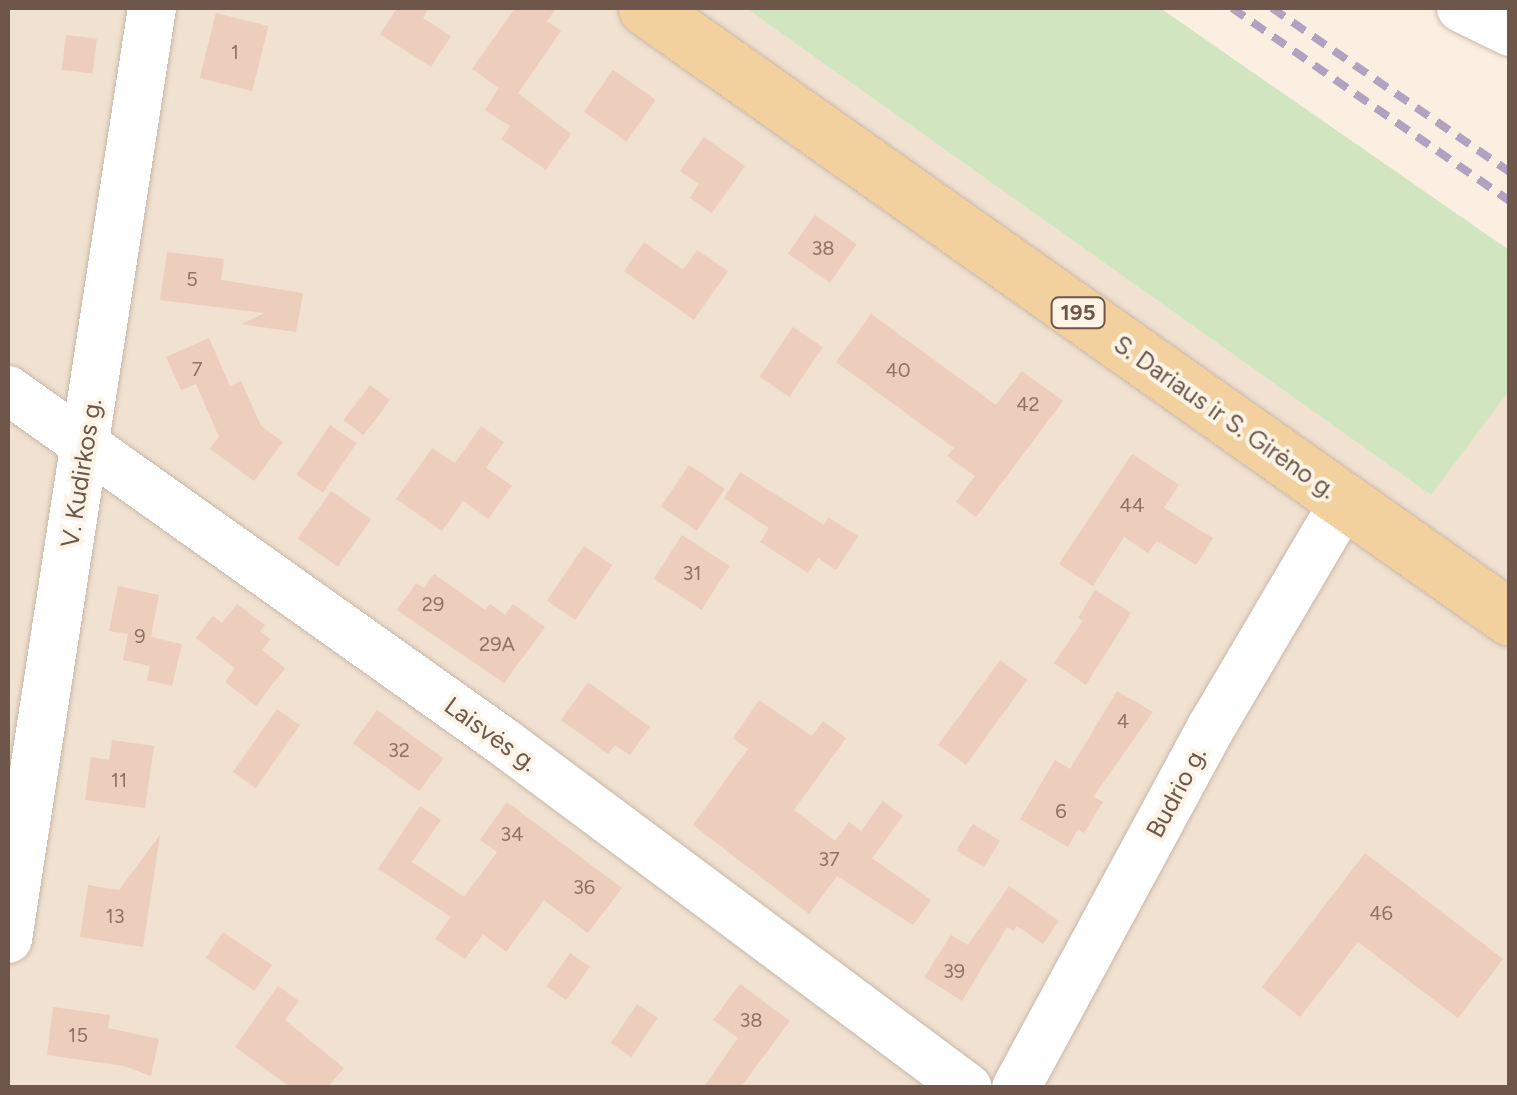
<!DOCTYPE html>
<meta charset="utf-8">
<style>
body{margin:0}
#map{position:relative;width:1517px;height:1095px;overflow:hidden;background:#faefe1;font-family:Figtree,sans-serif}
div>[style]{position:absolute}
.residential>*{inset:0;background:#f0e1d0}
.green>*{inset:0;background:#d1e5c1}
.building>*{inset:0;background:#edcdbb;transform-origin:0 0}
.roads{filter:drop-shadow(0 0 2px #c9b7a9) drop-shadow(0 0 2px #c9b7a9)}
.minor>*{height:48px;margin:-24px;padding:0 24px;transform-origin:24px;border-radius:24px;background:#fff}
.major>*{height:55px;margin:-27.5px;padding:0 27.5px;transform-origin:27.5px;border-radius:27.5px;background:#f3d19e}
.rail>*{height:8px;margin-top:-4px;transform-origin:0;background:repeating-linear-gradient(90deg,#b2a2c1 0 15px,transparent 0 25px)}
span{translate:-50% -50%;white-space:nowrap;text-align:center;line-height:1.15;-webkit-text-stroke:8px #fdf4e7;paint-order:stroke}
.number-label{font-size:20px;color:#8e7466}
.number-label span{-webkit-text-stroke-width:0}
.shield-label span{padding:2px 8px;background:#fdf4e7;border:2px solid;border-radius:8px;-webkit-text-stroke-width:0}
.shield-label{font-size:22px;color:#6e564a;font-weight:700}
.street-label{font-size:25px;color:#6e564a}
.frame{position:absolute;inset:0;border:10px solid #6e564a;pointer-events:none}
</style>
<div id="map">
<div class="residential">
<i style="clip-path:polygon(8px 8px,746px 8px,1431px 495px,1509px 391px,1509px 1087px,8px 1087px)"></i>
</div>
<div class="green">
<i style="clip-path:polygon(746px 8px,1160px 8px,1509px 250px,1509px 391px,1431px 495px)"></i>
</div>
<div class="building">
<i style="clip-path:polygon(397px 8px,429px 8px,423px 18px,451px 36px,431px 67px,380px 34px)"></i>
<i style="clip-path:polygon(515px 8px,557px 8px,547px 21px,561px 31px,518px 93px,571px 134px,546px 170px,501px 139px,510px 126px,485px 110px,499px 88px,472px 69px)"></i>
<i style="left:216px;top:13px;width:54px;height:67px;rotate:14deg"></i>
<i style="left:66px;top:35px;width:31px;height:35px;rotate:7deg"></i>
<i style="left:613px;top:70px;width:52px;height:51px;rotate:35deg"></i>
<i style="clip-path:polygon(704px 137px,745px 166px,712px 213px,690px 198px,699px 184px,680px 171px)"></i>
<i style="left:815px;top:215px;width:51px;height:47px;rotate:35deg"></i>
<i style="clip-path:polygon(644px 242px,683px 270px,697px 250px,728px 271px,694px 320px,624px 271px)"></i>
<i style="clip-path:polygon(167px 252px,224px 259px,221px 280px,303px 293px,296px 332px,241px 324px,265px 313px,160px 300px)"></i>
<i style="clip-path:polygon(871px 314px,996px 405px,1022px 371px,1063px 401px,976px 517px,956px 502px,975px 476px,947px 456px,954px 448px,836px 362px)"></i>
<i style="left:793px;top:327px;width:36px;height:60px;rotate:34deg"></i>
<i style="clip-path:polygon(209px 338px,230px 386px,241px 381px,261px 426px,283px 442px,254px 481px,210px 449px,219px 437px,196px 384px,181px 390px,166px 357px)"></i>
<i style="left:370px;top:385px;width:25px;height:44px;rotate:37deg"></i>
<i style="left:330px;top:425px;width:32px;height:60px;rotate:34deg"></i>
<i style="clip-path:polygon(481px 426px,504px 442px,486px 468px,512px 486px,488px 519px,463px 501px,442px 531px,396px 499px,432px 448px,455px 463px)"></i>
<i style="clip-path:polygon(1132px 454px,1179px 485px,1164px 508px,1213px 538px,1196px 565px,1157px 541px,1148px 553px,1124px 537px,1093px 586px,1059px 564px)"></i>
<i style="left:689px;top:465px;width:43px;height:50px;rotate:34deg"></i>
<i style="clip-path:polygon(740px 472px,824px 525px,828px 517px,858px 536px,836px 570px,818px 558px,808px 573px,760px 542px,769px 528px,724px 498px)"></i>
<i style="left:331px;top:491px;width:49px;height:58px;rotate:35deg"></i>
<i style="left:682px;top:535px;width:57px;height:52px;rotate:33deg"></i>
<i style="left:584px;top:546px;width:34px;height:66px;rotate:34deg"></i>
<i style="clip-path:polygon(434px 574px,485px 610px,490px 604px,505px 615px,513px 604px,545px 627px,504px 683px,397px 610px,416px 583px,424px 588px)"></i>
<i style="clip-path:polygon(118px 586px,159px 595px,151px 637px,182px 644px,172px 686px,147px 680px,150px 666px,123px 660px,128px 634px,109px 631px)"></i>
<i style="clip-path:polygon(1095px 590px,1131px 613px,1086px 685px,1054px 663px,1083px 621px,1078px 618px)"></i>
<i style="clip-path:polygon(237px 604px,265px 625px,260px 631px,270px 639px,262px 650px,285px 668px,256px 706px,225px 682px,235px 668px,196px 638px,213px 616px,222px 623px)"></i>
<i style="left:1000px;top:660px;width:34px;height:105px;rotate:36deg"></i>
<i style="clip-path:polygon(588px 682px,650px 727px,630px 755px,615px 745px,608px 754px,561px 720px)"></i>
<i style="clip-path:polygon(1117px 691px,1153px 712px,1093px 797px,1103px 802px,1084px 833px,1078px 829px,1068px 847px,1020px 819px,1055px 760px,1070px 769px)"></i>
<i style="clip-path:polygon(759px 700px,812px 736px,823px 721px,846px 738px,794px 810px,835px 841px,849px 822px,861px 831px,883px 801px,903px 816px,872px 858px,931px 900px,913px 925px,837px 876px,809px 914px,693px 825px,748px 749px,733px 738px)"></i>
<i style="left:277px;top:709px;width:28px;height:77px;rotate:35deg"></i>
<i style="left:377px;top:710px;width:82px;height:41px;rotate:36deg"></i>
<i style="clip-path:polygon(112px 740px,154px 746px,145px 808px,85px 800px,91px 757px,109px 760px)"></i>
<i style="clip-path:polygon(507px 802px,622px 888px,588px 933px,544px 900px,506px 952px,483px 934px,465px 959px,435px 939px,451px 917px,378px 869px,420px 806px,441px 820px,412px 862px,464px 897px,497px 852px,480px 840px)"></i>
<i style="left:973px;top:824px;width:32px;height:31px;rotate:32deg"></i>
<i style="clip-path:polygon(160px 835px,143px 947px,80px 937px,88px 885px,119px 890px)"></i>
<i style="clip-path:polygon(1365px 853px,1503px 959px,1458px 1018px,1358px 942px,1300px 1017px,1262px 987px)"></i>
<i style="clip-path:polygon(1009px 886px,1059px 921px,1043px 944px,1017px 926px,1013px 931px,1007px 927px,962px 1001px,924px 977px,951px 935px,968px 945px)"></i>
<i style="left:223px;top:932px;width:59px;height:31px;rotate:34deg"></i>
<i style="left:570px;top:953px;width:24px;height:41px;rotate:35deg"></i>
<i style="clip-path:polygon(740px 984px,790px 1021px,740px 1088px,703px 1088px,738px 1038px,713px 1020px)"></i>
<i style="clip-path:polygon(278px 986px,299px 1001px,285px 1020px,344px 1068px,327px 1088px,292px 1088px,235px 1047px)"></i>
<i style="left:637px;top:1004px;width:25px;height:47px;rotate:34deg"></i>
<i style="clip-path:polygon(53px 1007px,110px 1015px,108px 1028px,159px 1039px,151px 1076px,124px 1066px,47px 1055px)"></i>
</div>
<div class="roads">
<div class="minor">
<i style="left:1461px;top:8px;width:55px;rotate:26.1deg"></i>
<i style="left:8px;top:390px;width:610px;rotate:35.38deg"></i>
<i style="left:505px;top:743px;width:577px;rotate:36.69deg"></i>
<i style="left:8px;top:939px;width:942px;rotate:-81.21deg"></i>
<i style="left:1016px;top:1088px;width:412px;rotate:-61.6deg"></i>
<i style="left:1212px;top:726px;width:260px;rotate:-59.5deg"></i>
</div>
<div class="major">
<i style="left:646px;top:8px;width:1058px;rotate:35.22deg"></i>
</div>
</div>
<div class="rail">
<i style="left:1232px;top:8px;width:338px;rotate:34.8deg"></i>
<i style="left:1272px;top:8px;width:289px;rotate:34.6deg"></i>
</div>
<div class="number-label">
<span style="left:235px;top:52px">1</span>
<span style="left:823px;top:248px">38</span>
<span style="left:192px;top:279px">5</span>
<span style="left:197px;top:369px">7</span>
<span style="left:898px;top:370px">40</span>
<span style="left:1028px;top:404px">42</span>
<span style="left:1132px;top:505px">44</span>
<span style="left:692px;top:573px">31</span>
<span style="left:433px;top:604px">29</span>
<span style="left:140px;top:636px">9</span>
<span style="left:497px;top:644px">29A</span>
<span style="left:1123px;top:721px">4</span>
<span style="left:399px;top:750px">32</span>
<span style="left:119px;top:780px">11</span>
<span style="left:1061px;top:811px">6</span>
<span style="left:512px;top:834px">34</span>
<span style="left:829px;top:859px">37</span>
<span style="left:584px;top:887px">36</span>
<span style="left:1381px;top:913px">46</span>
<span style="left:115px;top:916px">13</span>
<span style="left:954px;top:971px">39</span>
<span style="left:751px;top:1020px">38</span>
<span style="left:78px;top:1035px">15</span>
</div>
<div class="shield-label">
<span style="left:1078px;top:313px">195</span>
</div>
<div class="street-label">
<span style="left:1225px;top:417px;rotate:35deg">S. Dariaus ir S. Girėno g.</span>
<span style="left:81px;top:473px;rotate:-81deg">V. Kudirkos g.</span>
<span style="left:491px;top:734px;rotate:36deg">Laisvės g.</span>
<span style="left:1176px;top:792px;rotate:-62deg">Budrio g.</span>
</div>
<div class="frame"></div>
</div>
